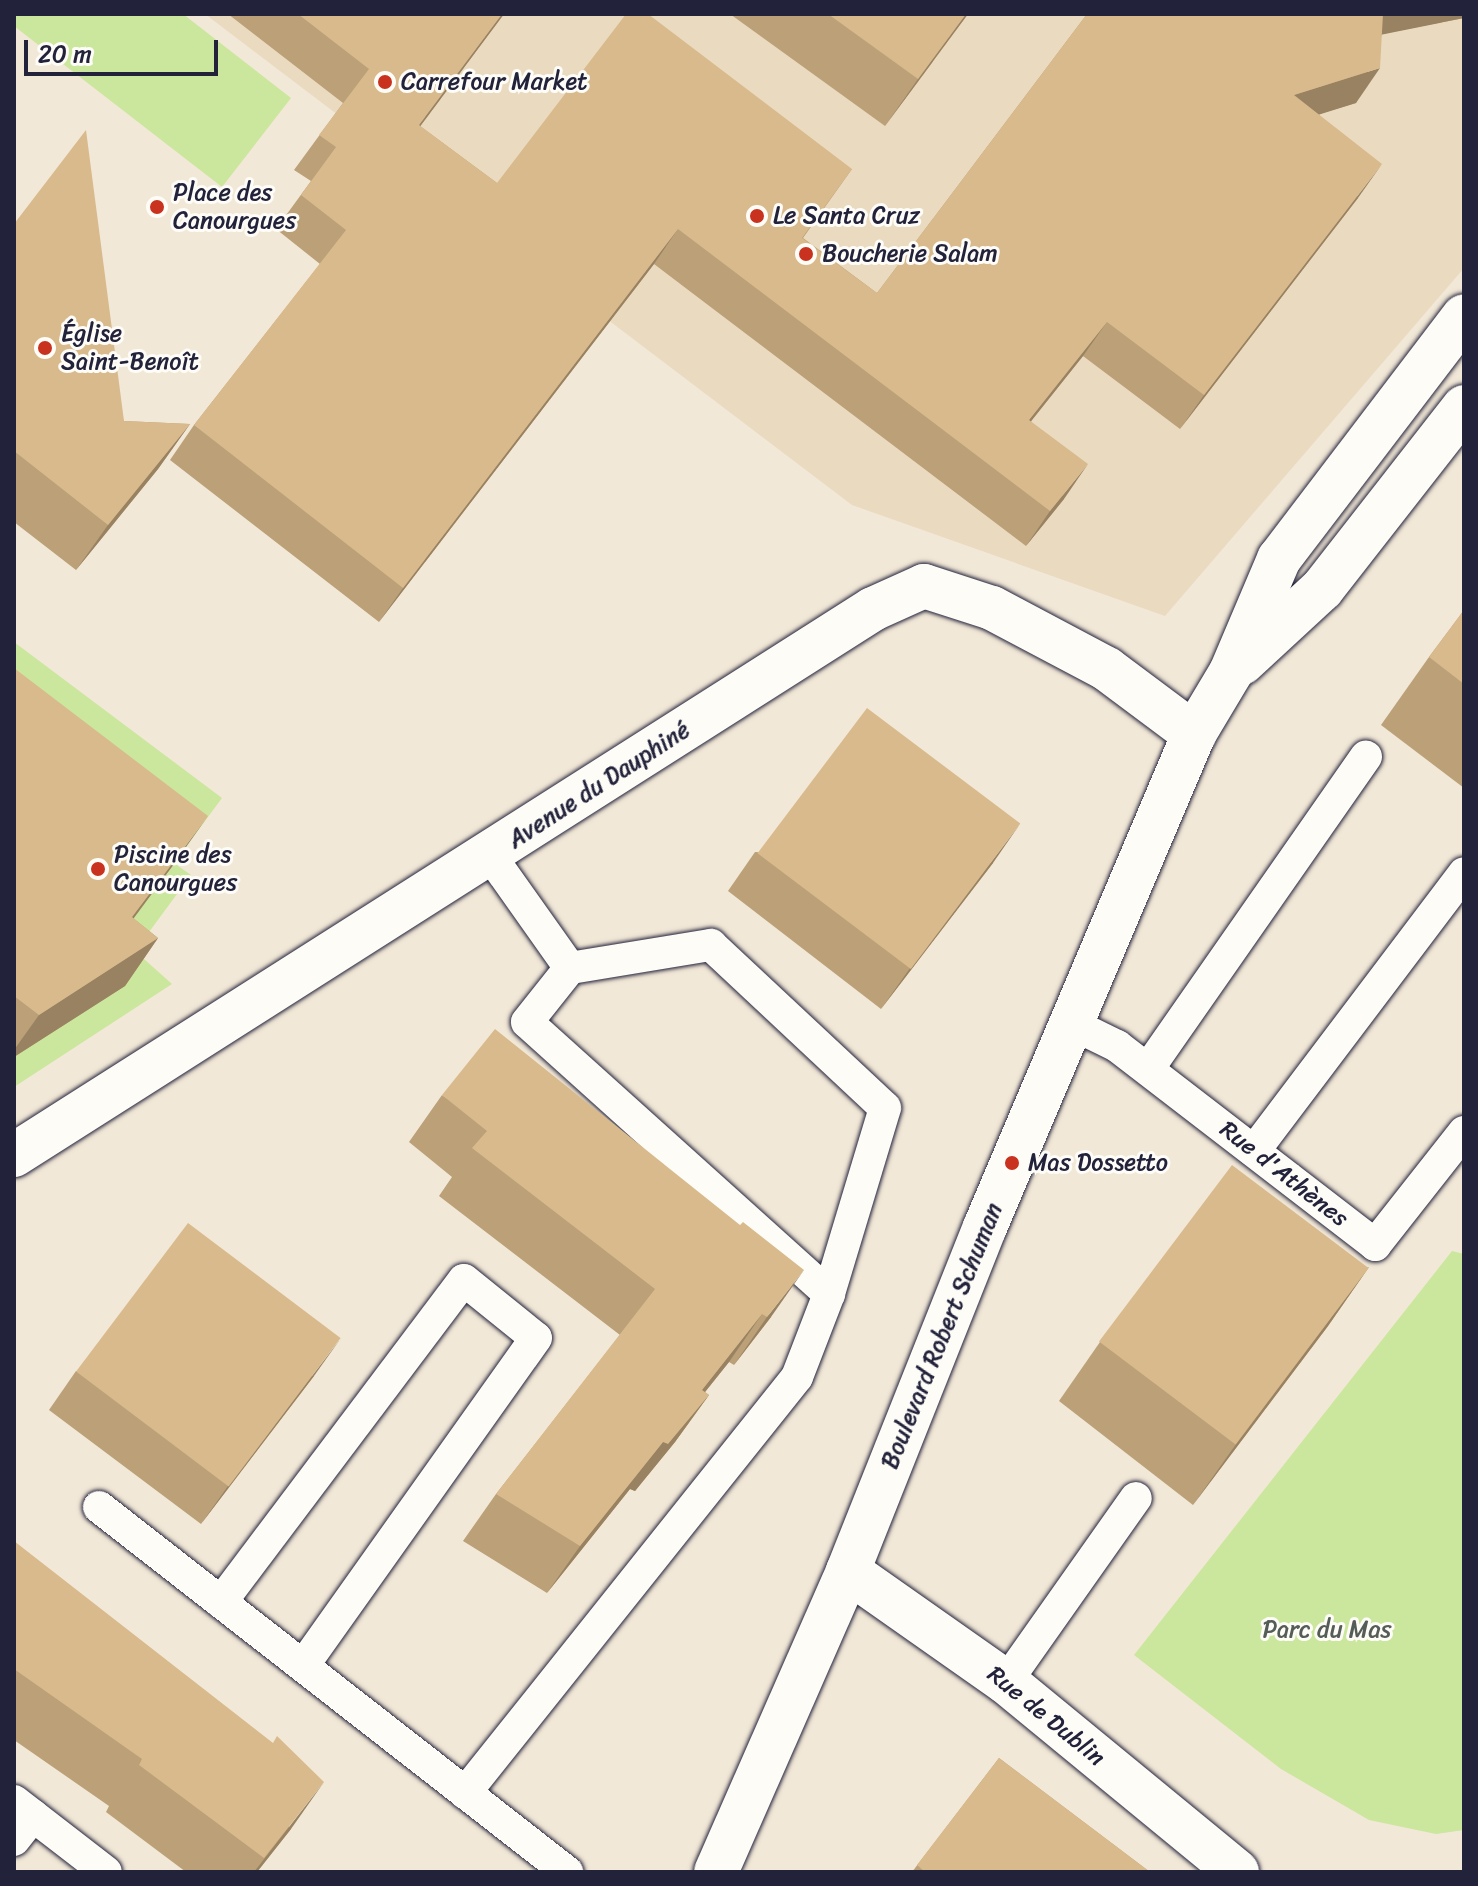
<!DOCTYPE html>
<meta charset="utf-8">
<style>
body{margin:0}
#map{position:relative;width:1478px;height:1886px;overflow:hidden;background:#f2e8d7;font-family:Sriracha,sans-serif}
div>[style]{position:absolute}
.built>*{inset:0;background:#eadac0}
.green>*{inset:0;background:#cbe69d}
.roads{filter:drop-shadow(0 0 2px #22223b) drop-shadow(0 0 2px #22223b)}
.service>*{height:32px;margin:-16px;padding:0 16px;transform-origin:16px;border-radius:16px;background:#fdfcf7}
.minor>*{height:44px;margin:-22px;padding:0 22px;transform-origin:22px;border-radius:22px;background:#fdfcf7}
.primary>*{height:44px;margin:-22px;padding:0 22px;transform-origin:22px;border-radius:22px;background:#fdfcf7}
.wall>*{inset:0;background:#bba078}
.shaded-wall>*{inset:0;background:#988262}
.building>*{inset:0;background:#d9ba8c;transform-origin:0 0}
.dots>*{width:22px;height:22px;translate:-50% -50%;box-sizing:border-box;border:4px solid #fdfcf7;border-radius:50%}
span{translate:-50% -50%;white-space:nowrap;text-align:center;line-height:1.15;-webkit-text-stroke:6px #fdfcf7;paint-order:stroke}
.poi-label{font-size:24px;color:#22223b}
.left{translate:0 -50%;text-align:left}
.street-label{font-size:24px;color:#22223b}
.park-label{font-size:24px;color:#555d58}
.frame{position:absolute;inset:0;border:16px solid #22223b;pointer-events:none}
.scale{position:absolute;left:24px;top:40px;width:194px;height:36px;box-sizing:border-box;border:4px solid #22223b;border-top:0;padding-left:10px;font-size:24px;line-height:28px;white-space:nowrap;color:#22223b;-webkit-text-stroke:6px #fdfcf7;paint-order:stroke}
</style>
<div id="map">
<div class="built">
<i style="clip-path:polygon(205px 14px,1464px 14px,1464px 268px,1165px 616px,852px 505px)"></i>
</div>
<div class="green">
<i style="clip-path:polygon(14px 14px,183px 14px,291px 98px,222px 187px,14px 26px)"></i>
<i style="clip-path:polygon(14px 642px,222px 798px,174px 863px,191px 875px,135px 951px,172px 984px,14px 1087px)"></i>
<i style="clip-path:polygon(1452px 1251px,1464px 1254px,1464px 1830px,1436px 1834px,1369px 1820px,1281px 1769px,1134px 1655px)"></i>
</div>
<div class="roads">
<div class="service">
<i style="left:570px;top:968px;width:143px;rotate:-9.3deg"></i>
<i style="left:711px;top:945px;width:238px;rotate:43.1deg"></i>
<i style="left:885px;top:1108px;width:194px;rotate:106.8deg"></i>
<i style="left:1074px;top:1025px;width:48px;rotate:26deg"></i>
<i style="left:1117px;top:1046px;width:326px;rotate:37.6deg"></i>
<i style="left:1375px;top:1245px;width:144px;rotate:-51.8deg"></i>
<i style="left:1148px;top:1069px;width:381px;rotate:-55.1deg"></i>
<i style="left:1254px;top:1151px;width:348px;rotate:-52.9deg"></i>
<i style="left:99px;top:1507px;width:594px;rotate:37.95deg"></i>
<i style="left:221px;top:1602px;width:403px;rotate:-53deg"></i>
<i style="left:464px;top:1280px;width:92px;rotate:38.9deg"></i>
<i style="left:536px;top:1338px;width:402px;rotate:125.4deg"></i>
<i style="left:1006px;top:1682px;width:225px;rotate:-54.8deg"></i>
<i style="left:465px;top:1793px;width:532px;rotate:-51.41deg"></i>
<i style="left:797px;top:1377px;width:89px;rotate:-68.9deg"></i>
<i style="left:829px;top:1294px;width:406px;rotate:-138deg"></i>
<i style="left:527px;top:1022px;width:69px;rotate:-51.5deg"></i>
<i style="left:570px;top:968px;width:138px;rotate:-125.3deg"></i>
<i style="left:14px;top:1801px;width:116px;rotate:37.7deg"></i>
<i style="left:14px;top:1840px;width:31px;rotate:-52deg"></i>
</div>
<div class="minor">
<i style="left:14px;top:1155px;width:1018px;rotate:-32.44deg"></i>
<i style="left:873px;top:609px;width:56px;rotate:-24.3deg"></i>
<i style="left:924px;top:586px;width:71px;rotate:17.9deg"></i>
<i style="left:992px;top:608px;width:130px;rotate:27.9deg"></i>
<i style="left:1107px;top:669px;width:109px;rotate:36.8deg"></i>
<i style="left:848px;top:1571px;width:193px;rotate:35.1deg"></i>
<i style="left:1006px;top:1682px;width:299px;rotate:39.4deg"></i>
</div>
<div class="primary">
<i style="left:1242px;top:663px;width:109px;rotate:-42.8deg"></i>
<i style="left:1322px;top:589px;width:231px;rotate:-52deg"></i>
<i style="left:716px;top:1872px;width:329px;rotate:-66.3deg"></i>
<i style="left:848px;top:1571px;width:370px;rotate:-68.3deg"></i>
<i style="left:985px;top:1227px;width:535px;rotate:-67.03deg"></i>
<i style="left:1194px;top:734px;width:72px;rotate:-59.2deg"></i>
<i style="left:1231px;top:672px;width:123px;rotate:-67deg"></i>
<i style="left:1279px;top:559px;width:305px;rotate:-52.7deg"></i>
</div>
</div>
<div class="wall">
<i style="clip-path:polygon(228px 14px,504px 14px,420px 126px,497px 183px,852px 169px,803px 238px,877px 293px,1087px 14px,1464px 14px,1464px 18px,1382px 34px,1356px 103px,1319px 114px,1358px 198px,1180px 429px,1083px 356px,1031px 421px,1064px 499px,1026px 546px,654px 264px,379px 622px,170px 460px,194px 425px,320px 264px,276px 229px,311px 181px,294px 170px,343px 103px)"></i>
<i style="clip-path:polygon(730px 14px,968px 14px,885px 126px)"></i>
<i style="clip-path:polygon(14px 224px,124px 421px,190px 424px,158px 469px,76px 570px,14px 522px)"></i>
<i style="clip-path:polygon(1464px 610px,1464px 788px,1381px 725px,1429px 657px)"></i>
<i style="clip-path:polygon(14px 668px,174px 864px,133px 918px,158px 938px,125px 986px,14px 1057px)"></i>
<i style="clip-path:polygon(755px 852px,993px 863px,881px 1009px,728px 891px)"></i>
<i style="clip-path:polygon(442px 1095px,771px 1317px,734px 1365px,729px 1362px,705px 1392px,709px 1395px,675px 1442px,635px 1491px,630px 1489px,547px 1593px,463px 1541px,496px 1494px,620px 1335px,439px 1196px,452px 1177px,409px 1142px)"></i>
<i style="clip-path:polygon(1369px 1267px,1328px 1326px,1193px 1505px,1059px 1401px,1100px 1342px)"></i>
<i style="clip-path:polygon(76px 1371px,314px 1376px,201px 1524px,49px 1410px)"></i>
<i style="clip-path:polygon(14px 1541px,291px 1829px,257px 1872px,186px 1872px,106px 1812px,109px 1806px,14px 1740px)"></i>
<i style="clip-path:polygon(999px 1758px,1150px 1872px,912px 1872px)"></i>
</div>
<div class="shaded-wall">
<i style="clip-path:polygon(502px 14px,504px 14px,395px 160px,419px 125px)"></i>
<i style="clip-path:polygon(966px 14px,968px 14px,885px 126px,918px 79px)"></i>
<i style="clip-path:polygon(1377px 14px,1464px 14px,1464px 18px,1360px 39px)"></i>
<i style="clip-path:polygon(1380px 68px,1356px 103px,1270px 130px,1294px 95px)"></i>
<i style="clip-path:polygon(1382px 164px,1358px 198px,1180px 429px,1204px 395px)"></i>
<i style="clip-path:polygon(678px 229px,654px 264px,379px 622px,403px 588px)"></i>
<i style="clip-path:polygon(1107px 322px,1083px 356px,1005px 454px,1029px 420px)"></i>
<i style="clip-path:polygon(190px 424px,158px 469px,76px 570px,108px 525px)"></i>
<i style="clip-path:polygon(1088px 464px,1064px 499px,1026px 546px,1050px 511px)"></i>
<i style="clip-path:polygon(208px 816px,174px 864px,99px 965px,132px 917px)"></i>
<i style="clip-path:polygon(1020px 824px,993px 863px,881px 1009px,908px 971px)"></i>
<i style="clip-path:polygon(158px 938px,125px 986px,14px 1057px,14px 1050px,39px 1015px)"></i>
<i style="clip-path:polygon(1369px 1267px,1328px 1326px,1193px 1505px,1234px 1447px)"></i>
<i style="clip-path:polygon(804px 1270px,771px 1317px,734px 1365px,767px 1317px)"></i>
<i style="clip-path:polygon(762px 1314px,729px 1362px,669px 1437px,702px 1390px)"></i>
<i style="clip-path:polygon(341px 1338px,314px 1376px,201px 1524px,228px 1486px)"></i>
<i style="clip-path:polygon(709px 1395px,675px 1442px,635px 1491px,630px 1489px,547px 1593px,580px 1546px,663px 1442px)"></i>
<i style="clip-path:polygon(324px 1782px,291px 1829px,257px 1872px,254px 1872px)"></i>
</div>
<div class="building">
<i style="clip-path:polygon(298px 14px,502px 14px,419px 125px,497px 183px,626px 14px,648px 14px,852px 169px,802px 238px,877px 293px,1087px 14px,1383px 14px,1380px 68px,1294px 95px,1382px 164px,1204px 395px,1107px 322px,1029px 420px,1088px 464px,1050px 511px,678px 229px,403px 588px,194px 425px,346px 230px,301px 195px,336px 147px,319px 135px,369px 69px)"></i>
<i style="clip-path:polygon(828px 14px,966px 14px,918px 79px)"></i>
<i style="clip-path:polygon(86px 130px,124px 421px,190px 424px,108px 525px,14px 451px,14px 224px)"></i>
<i style="clip-path:polygon(1464px 610px,1464px 684px,1429px 657px)"></i>
<i style="clip-path:polygon(14px 668px,208px 816px,132px 917px,158px 938px,39px 1015px,14px 996px)"></i>
<i style="left:867px;top:708px;width:192px;height:182px;rotate:37deg"></i>
<i style="clip-path:polygon(495px 1029px,740px 1225px,743px 1222px,804px 1270px,767px 1317px,762px 1314px,702px 1390px,709px 1395px,668px 1444px,663px 1442px,580px 1546px,496px 1494px,655px 1289px,472px 1148px,487px 1131px,442px 1095px)"></i>
<i style="left:1232px;top:1165px;width:171px;height:221px;rotate:37deg"></i>
<i style="left:188px;top:1223px;width:191px;height:186px;rotate:37deg"></i>
<i style="clip-path:polygon(14px 1541px,273px 1743px,277px 1736px,324px 1782px,264px 1858px,139px 1765px,142px 1759px,14px 1669px)"></i>
<i style="clip-path:polygon(999px 1758px,1150px 1872px,925px 1872px,917px 1865px)"></i>
</div>
<div class="dots">
<i style="left:385px;top:82px;background:#c8321e"></i>
<i style="left:157px;top:207px;background:#c8321e"></i>
<i style="left:757px;top:216px;background:#c8321e"></i>
<i style="left:806px;top:254px;background:#c8321e"></i>
<i style="left:45px;top:348px;background:#c8321e"></i>
<i style="left:98px;top:869px;background:#c8321e"></i>
<i style="left:1012px;top:1163px;background:#c8321e"></i>
</div>
<div class="poi-label">
<span class="left" style="left:401px;top:82px">Carrefour Market</span>
<span class="left" style="left:173px;top:207px">Place des<br>Canourgues</span>
<span class="left" style="left:773px;top:216px">Le Santa Cruz</span>
<span class="left" style="left:822px;top:254px">Boucherie Salam</span>
<span class="left" style="left:61px;top:348px">Église<br>Saint-Benoît</span>
<span class="left" style="left:114px;top:869px">Piscine des<br>Canourgues</span>
<span class="left" style="left:1028px;top:1163px">Mas Dossetto</span>
</div>
<div class="street-label">
<span style="left:599px;top:785px;rotate:-33deg">Avenue du Dauphiné</span>
<span style="left:1284px;top:1174px;rotate:38deg">Rue d'Athènes</span>
<span style="left:942px;top:1336px;rotate:-68deg">Boulevard Robert Schuman</span>
<span style="left:1046px;top:1716px;rotate:39deg">Rue de Dublin</span>
</div>
<div class="park-label">
<span style="left:1327px;top:1630px">Parc du Mas</span>
</div>
<div class="frame"></div>
<div class="scale">20 m</div>
</div>
